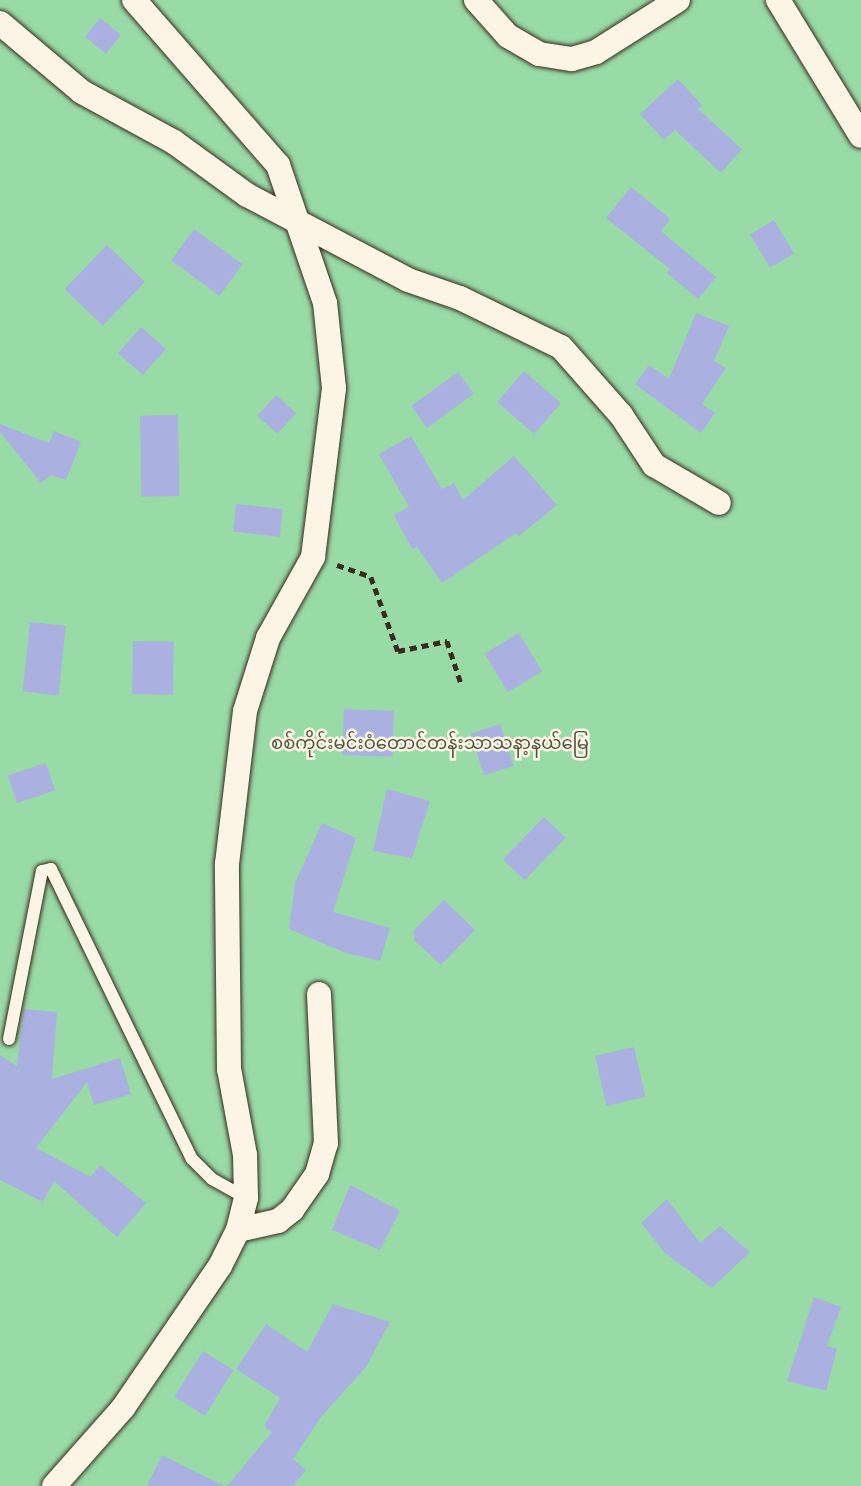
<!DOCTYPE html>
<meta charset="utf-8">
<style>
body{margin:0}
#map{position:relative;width:861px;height:1486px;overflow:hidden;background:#fcf5e5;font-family:"Shantell Sans","Noto Sans Myanmar",sans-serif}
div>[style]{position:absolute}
.green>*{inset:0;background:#98dba7;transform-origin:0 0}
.building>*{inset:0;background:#aab1e1;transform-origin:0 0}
.path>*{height:4.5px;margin-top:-2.25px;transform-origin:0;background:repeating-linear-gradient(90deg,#3b2a1e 0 7px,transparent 0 12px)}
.roads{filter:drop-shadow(0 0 2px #3b2a1e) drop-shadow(0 0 2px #3b2a1e)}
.service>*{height:12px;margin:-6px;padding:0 6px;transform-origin:6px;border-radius:6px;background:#fcf5e5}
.minor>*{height:24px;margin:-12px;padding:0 12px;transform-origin:12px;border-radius:12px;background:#fcf5e5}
span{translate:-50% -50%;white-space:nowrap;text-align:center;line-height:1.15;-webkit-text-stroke:5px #fcf5e5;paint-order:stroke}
.park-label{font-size:18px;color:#525640}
</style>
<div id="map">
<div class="green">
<i style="left:0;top:0;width:861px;height:1486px"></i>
</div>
<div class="building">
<i style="left:100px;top:18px;width:27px;height:24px;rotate:39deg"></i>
<i style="clip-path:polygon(678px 79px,702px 105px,698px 109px,742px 149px,721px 173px,675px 130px,664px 140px,640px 114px)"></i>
<i style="clip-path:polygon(631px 187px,670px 219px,661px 231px,716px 277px,698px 299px,667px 273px,670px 269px,606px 218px)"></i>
<i style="left:774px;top:220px;width:39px;height:28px;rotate:59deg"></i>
<i style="left:194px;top:229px;width:60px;height:39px;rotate:36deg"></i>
<i style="left:107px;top:245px;width:53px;height:61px;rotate:44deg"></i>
<i style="clip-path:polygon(696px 313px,729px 326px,714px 361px,726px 368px,702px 404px,715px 413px,701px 433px,635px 384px,649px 365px,669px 379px)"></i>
<i style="left:141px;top:327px;width:33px;height:35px;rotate:41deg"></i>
<i style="left:524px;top:371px;width:49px;height:41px;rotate:41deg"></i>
<i style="left:458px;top:372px;width:27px;height:58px;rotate:54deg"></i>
<i style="left:276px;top:395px;width:27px;height:28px;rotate:42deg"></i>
<i style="left:178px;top:415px;width:81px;height:38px;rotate:89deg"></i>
<i style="clip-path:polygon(0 424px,49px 443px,54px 431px,81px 442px,66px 480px,51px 475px,41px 483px,0 432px)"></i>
<i style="clip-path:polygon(411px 436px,442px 489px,454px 483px,463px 500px,514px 456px,557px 505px,519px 536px,516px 533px,442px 583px,417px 547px,412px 549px,394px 515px,409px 507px,379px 454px)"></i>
<i style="left:236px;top:504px;width:47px;height:28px;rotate:6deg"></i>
<i style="left:30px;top:622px;width:36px;height:70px;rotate:6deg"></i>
<i style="left:519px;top:633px;width:45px;height:40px;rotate:59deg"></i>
<i style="left:133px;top:641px;width:41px;height:53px;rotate:1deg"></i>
<i style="left:344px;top:709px;width:50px;height:46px;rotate:2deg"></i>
<i style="left:500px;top:724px;width:44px;height:31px;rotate:72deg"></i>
<i style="left:46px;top:763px;width:29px;height:40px;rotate:72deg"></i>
<i style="clip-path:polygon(387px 789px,430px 801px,412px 858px,373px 851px)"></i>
<i style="left:544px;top:817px;width:30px;height:59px;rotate:44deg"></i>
<i style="clip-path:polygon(322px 823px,356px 838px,333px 912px,390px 928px,380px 961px,346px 953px,289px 929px,295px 883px)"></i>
<i style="clip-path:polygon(444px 900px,475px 930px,441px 965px,414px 940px,414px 930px)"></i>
<i style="clip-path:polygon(24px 1009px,57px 1012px,52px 1079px,120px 1058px,131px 1094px,94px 1105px,87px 1082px,36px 1148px,91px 1177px,100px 1165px,146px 1203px,117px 1237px,54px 1181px,43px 1202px,0 1180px,0 1055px,17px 1066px)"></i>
<i style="left:634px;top:1047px;width:51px;height:40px;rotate:77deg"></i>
<i style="clip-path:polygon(350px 1185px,400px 1211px,380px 1250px,332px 1230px)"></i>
<i style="clip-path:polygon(667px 1199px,700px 1243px,720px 1226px,750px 1252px,712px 1288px,665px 1253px,641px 1223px)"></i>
<i style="clip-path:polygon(814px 1297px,841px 1307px,827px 1346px,837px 1349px,826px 1391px,787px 1381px)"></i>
<i style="clip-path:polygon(333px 1304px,390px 1322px,366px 1367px,321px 1417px,293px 1459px,306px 1470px,293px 1486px,227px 1486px,272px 1432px,264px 1426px,280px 1398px,236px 1369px,266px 1324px,307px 1352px)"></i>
<i style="left:203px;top:1351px;width:36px;height:54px;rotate:32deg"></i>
<i style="clip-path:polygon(162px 1455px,224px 1486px,147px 1486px)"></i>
</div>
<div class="path">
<i style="left:337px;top:565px;width:36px;rotate:19deg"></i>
<i style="left:371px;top:577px;width:79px;rotate:70deg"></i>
<i style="left:398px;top:651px;width:50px;rotate:-11.5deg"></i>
<i style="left:447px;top:641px;width:47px;rotate:71.6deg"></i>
</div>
<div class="roads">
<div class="service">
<i style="left:9px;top:1039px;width:171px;rotate:-78.9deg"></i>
<i style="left:42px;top:871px;width:9px;rotate:-13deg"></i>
<i style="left:51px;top:869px;width:322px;rotate:64.1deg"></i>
<i style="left:192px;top:1159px;width:28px;rotate:45deg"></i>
<i style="left:212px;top:1179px;width:39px;rotate:29deg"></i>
</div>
<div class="minor">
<i style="left:476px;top:0;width:48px;rotate:48.4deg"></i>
<i style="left:508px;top:36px;width:36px;rotate:30deg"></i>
<i style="left:539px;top:54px;width:33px;rotate:9deg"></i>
<i style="left:572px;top:59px;width:25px;rotate:-16deg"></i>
<i style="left:596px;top:52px;width:97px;rotate:-32.4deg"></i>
<i style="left:778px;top:0;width:159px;rotate:58.6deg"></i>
<i style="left:0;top:23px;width:107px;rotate:40.1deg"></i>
<i style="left:82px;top:92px;width:105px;rotate:28.5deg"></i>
<i style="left:174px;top:142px;width:90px;rotate:36deg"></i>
<i style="left:247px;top:195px;width:182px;rotate:27.8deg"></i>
<i style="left:408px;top:280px;width:55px;rotate:19.1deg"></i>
<i style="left:460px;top:298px;width:112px;rotate:25.9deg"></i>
<i style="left:561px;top:347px;width:91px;rotate:48.6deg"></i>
<i style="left:621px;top:415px;width:60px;rotate:56.6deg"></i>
<i style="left:654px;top:465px;width:75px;rotate:30.3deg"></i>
<i style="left:238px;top:1230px;width:41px;rotate:-12.7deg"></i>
<i style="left:278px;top:1221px;width:18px;rotate:-38deg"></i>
<i style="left:292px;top:1210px;width:44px;rotate:-55.2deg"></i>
<i style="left:317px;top:1174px;width:32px;rotate:-74deg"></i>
<i style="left:326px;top:1143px;width:149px;rotate:-92.7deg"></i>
<i style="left:54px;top:1486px;width:104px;rotate:-48.5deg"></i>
<i style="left:123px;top:1408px;width:172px;rotate:-55.7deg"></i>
<i style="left:220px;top:1266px;width:40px;rotate:-63.4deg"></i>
<i style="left:238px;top:1230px;width:33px;rotate:-76deg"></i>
<i style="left:246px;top:1198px;width:43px;rotate:-91.3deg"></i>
<i style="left:245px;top:1155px;width:87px;rotate:-100.5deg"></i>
<i style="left:229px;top:1069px;width:205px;rotate:-90.6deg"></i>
<i style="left:227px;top:864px;width:154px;rotate:-83.3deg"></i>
<i style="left:245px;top:711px;width:77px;rotate:-72.5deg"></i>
<i style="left:268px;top:638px;width:93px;rotate:-60.9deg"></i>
<i style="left:313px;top:557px;width:170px;rotate:-82.9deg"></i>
<i style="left:334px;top:388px;width:85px;rotate:-96deg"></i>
<i style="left:325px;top:303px;width:146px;rotate:-108.8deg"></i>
<i style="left:278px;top:165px;width:219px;rotate:-131.1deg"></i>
</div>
</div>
<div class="park-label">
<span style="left:430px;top:743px">စစ်ကိုင်းမင်းဝံတောင်တန်းသာသနာ့နယ်မြေ</span>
</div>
</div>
